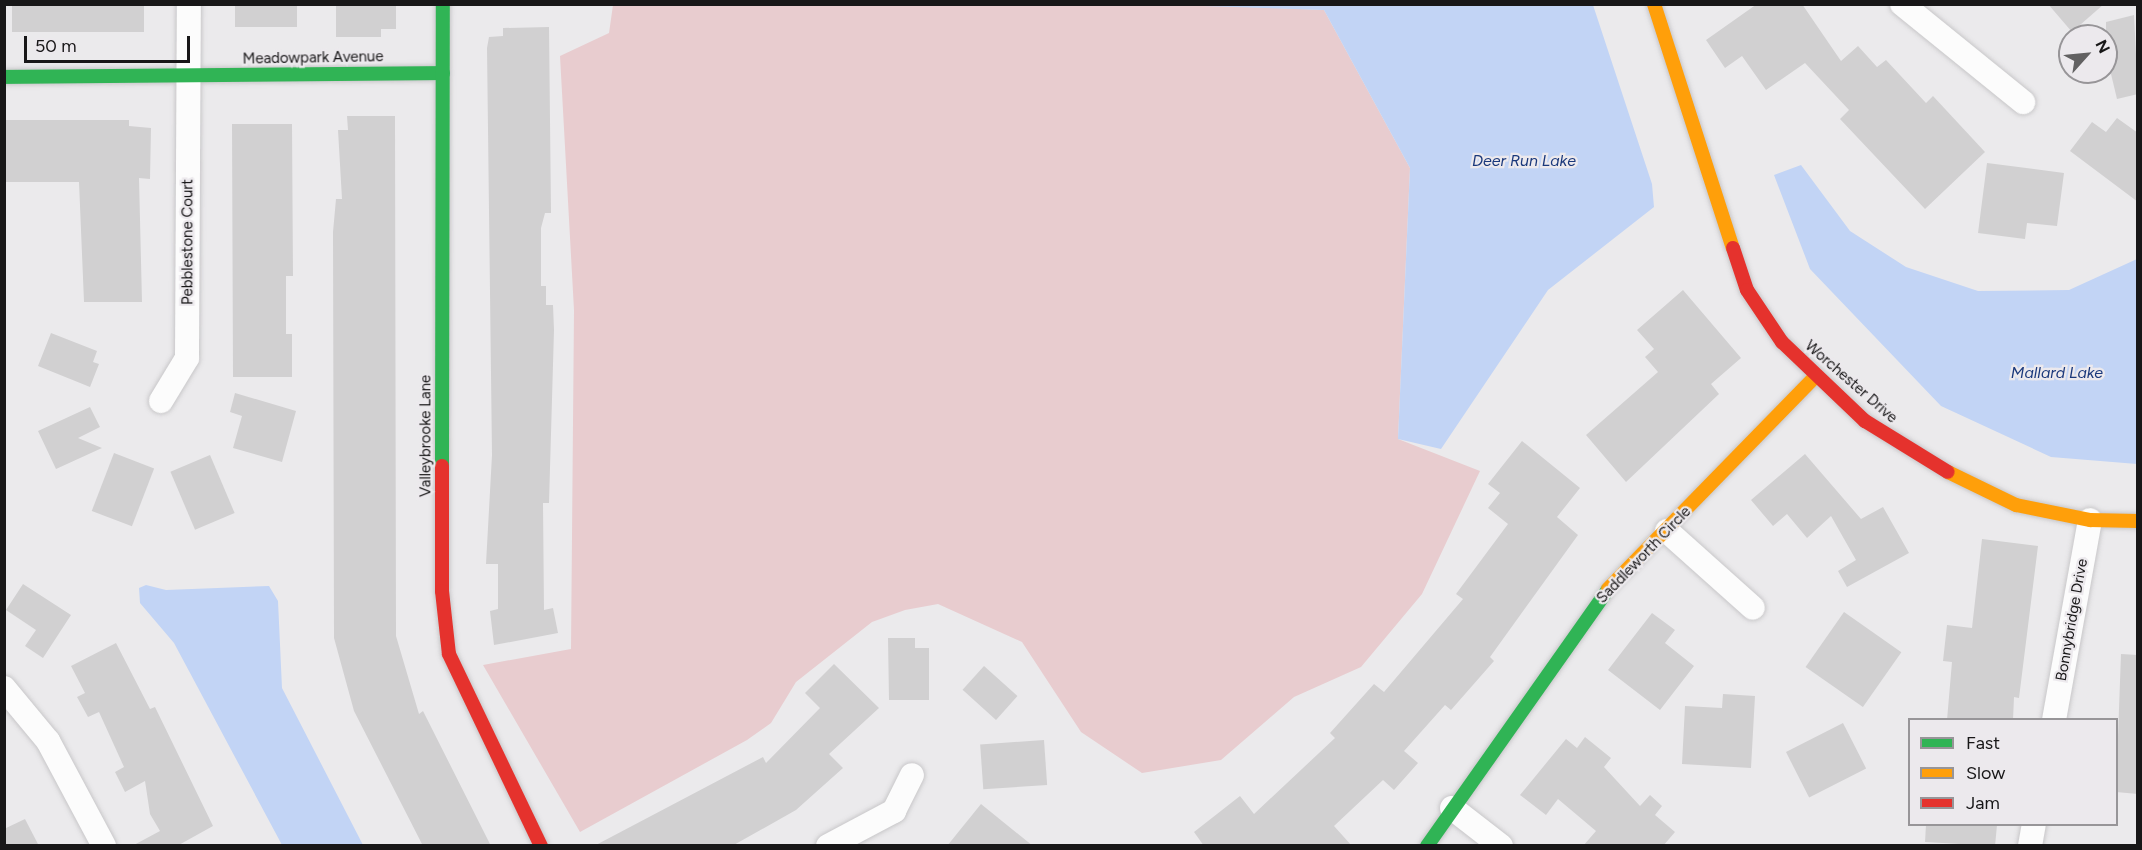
<!DOCTYPE html>
<style>
body{margin:0}
#map{position:relative;width:2142px;height:850px;overflow:hidden;background:#ebeaec;font-family:Figtree,sans-serif}
div>[style]{position:absolute}
.green>*{inset:0;background:#e8cccf}
.water>*{inset:0;background:#c2d4f5}
.building>*{inset:0;background:#d1d0d1;transform-origin:0 0}
.roads{filter:drop-shadow(0 0 2px #c8c7c9) drop-shadow(0 0 2px #c8c7c9)}
.street>*{height:24px;margin:-12px;padding:0 12px;transform-origin:12px;border-radius:12px;background:#fcfcfc}
.fast>*{height:14px;margin:-7px;padding:0 7px;transform-origin:7px;border-radius:7px;background:#30b455}
.slow>*{height:14px;margin:-7px;padding:0 7px;transform-origin:7px;border-radius:7px;background:#ff9f0a}
.jam>*{height:14px;margin:-7px;padding:0 7px;transform-origin:7px;border-radius:7px;background:#e5322d}
span{translate:-50% -50%;white-space:nowrap;text-align:center;line-height:1.15;-webkit-text-stroke:4.5px #ece9ed;paint-order:stroke}
.street-label{font-size:15px;color:#181718}
.water-label{font-size:16px;color:#1a387b;font-style:italic}
.frame{position:absolute;inset:0;border:6px solid #181718;pointer-events:none}
.legend{position:absolute;left:1908px;top:718px;width:210px;height:108px;box-sizing:border-box;background:#ece9ed;border:2px solid #979598;margin:0;padding:8px 10px;list-style:none;font-size:18px;color:#181718}
.legend li{display:flex;align-items:center;gap:12px;height:30px}
.legend b{width:30px;border:2px solid #979598}
.north{position:absolute;left:2058px;top:24px;width:60px;height:60px;box-sizing:border-box;background:#ece9ed;border:2px solid #979598;border-radius:50%;rotate:63deg;font-size:16px;font-weight:700;line-height:24px;text-align:center;color:#181718}
.north::after{content:'';display:block;margin:auto;width:21px;height:27px;background:#626162;clip-path:polygon(50% 0,100% 100%,50% 72%,0 100%)}
.scale{position:absolute;left:24px;top:36px;width:166px;height:27px;box-sizing:border-box;border:3px solid #181718;border-top:0;padding-left:8px;font-size:18px;line-height:21px;white-space:nowrap;color:#181718;-webkit-text-stroke:4px #ece9ed;paint-order:stroke}
</style>
<div id="map">
<div class="green">
<i style="clip-path:polygon(1172px 4px,1324px 10px,1410px 168px,1398px 439px,1480px 471px,1422px 594px,1361px 667px,1294px 697px,1221px 760px,1142px 773px,1081px 732px,1022px 642px,938px 604px,905px 610px,872px 622px,796px 682px,771px 723px,747px 740px,580px 832px,483px 665px,571px 649px,574px 310px,560px 56px,609px 33px,613px 5px)"></i>
</div>
<div class="water">
<i style="clip-path:polygon(1172px 5px,1593px 5px,1652px 184px,1654px 207px,1548px 290px,1441px 449px,1398px 439px,1410px 168px,1324px 10px)"></i>
<i style="clip-path:polygon(1801px 165px,1850px 231px,1906px 267px,1978px 291px,2069px 290px,2137px 259px,2137px 464px,2051px 457px,1941px 406px,1810px 269px,1774px 175px)"></i>
<i style="clip-path:polygon(146px 585px,166px 590px,269px 586px,278px 601px,282px 688px,363px 845px,282px 845px,174px 643px,140px 603px,139px 588px)"></i>
</div>
<div class="building">
<i style="left:12px;top:4px;width:132px;height:28px"></i>
<i style="left:235px;top:4px;width:62px;height:23px"></i>
<i style="clip-path:polygon(336px 4px,396px 4px,396px 29px,381px 29px,381px 37px,336px 37px)"></i>
<i style="clip-path:polygon(1757px 4px,1802px 4px,1841px 61px,1858px 46px,1877px 67px,1886px 60px,1926px 103px,1933px 96px,1985px 152px,1925px 209px,1840px 119px,1849px 110px,1805px 63px,1766px 90px,1742px 56px,1725px 68px,1706px 40px)"></i>
<i style="clip-path:polygon(2048px 4px,2104px 4px,2072px 32px)"></i>
<i style="clip-path:polygon(2134px 15px,2138px 94px,2117px 99px,2106px 53px,2106px 22px)"></i>
<i style="clip-path:polygon(549px 27px,551px 213px,545px 213px,541px 228px,541px 286px,546px 286px,546px 305px,553px 305px,554px 330px,549px 503px,543px 503px,544px 610px,553px 608px,558px 633px,494px 645px,490px 611px,498px 609px,498px 564px,486px 564px,492px 455px,487px 48px,489px 37px,503px 36px,503px 28px)"></i>
<i style="clip-path:polygon(347px 116px,395px 116px,396px 636px,419px 714px,423px 711px,491px 846px,423px 846px,354px 711px,334px 638px,333px 232px,336px 199px,342px 199px,338px 130px,348px 130px)"></i>
<i style="clip-path:polygon(2117px 118px,2138px 133px,2138px 202px,2070px 151px,2092px 122px,2106px 132px)"></i>
<i style="clip-path:polygon(4px 120px,129px 120px,129px 126px,151px 128px,150px 179px,139px 178px,142px 302px,84px 302px,79px 182px,4px 182px)"></i>
<i style="clip-path:polygon(232px 124px,292px 124px,293px 276px,286px 276px,286px 334px,292px 334px,292px 377px,233px 377px)"></i>
<i style="clip-path:polygon(1987px 163px,2064px 173px,2057px 226px,2027px 223px,2025px 239px,1978px 233px)"></i>
<i style="clip-path:polygon(1683px 290px,1741px 358px,1711px 384px,1719px 394px,1626px 482px,1586px 435px,1658px 372px,1645px 357px,1654px 349px,1637px 330px)"></i>
<i style="clip-path:polygon(51px 333px,97px 351px,93px 362px,99px 364px,90px 387px,38px 366px)"></i>
<i style="clip-path:polygon(235px 393px,296px 411px,282px 462px,233px 448px,242px 416px,230px 412px)"></i>
<i style="clip-path:polygon(90px 407px,100px 427px,78px 438px,102px 448px,56px 469px,38px 431px)"></i>
<i style="clip-path:polygon(1522px 441px,1580px 488px,1557px 517px,1578px 535px,1490px 657px,1494px 661px,1451px 710px,1445px 705px,1404px 751px,1418px 763px,1394px 790px,1383px 780px,1334px 826px,1352px 846px,1204px 846px,1194px 832px,1240px 796px,1254px 814px,1335px 738px,1330px 733px,1374px 684px,1384px 692px,1463px 599px,1456px 594px,1508px 524px,1488px 508px,1500px 493px,1488px 484px)"></i>
<i style="left:114px;top:453px;width:43px;height:62px;rotate:21deg"></i>
<i style="clip-path:polygon(1805px 454px,1861px 519px,1883px 507px,1909px 553px,1847px 587px,1838px 571px,1856px 560px,1831px 516px,1807px 538px,1787px 514px,1773px 526px,1751px 500px)"></i>
<i style="left:210px;top:455px;width:63px;height:43px;rotate:67deg"></i>
<i style="clip-path:polygon(1982px 539px,2038px 546px,2019px 698px,2014px 697px,2013px 720px,1947px 720px,1952px 662px,1943px 661px,1947px 625px,1972px 628px)"></i>
<i style="clip-path:polygon(23px 584px,71px 615px,43px 658px,25px 646px,36px 630px,6px 610px)"></i>
<i style="left:1844px;top:612px;width:70px;height:67px;rotate:35deg"></i>
<i style="clip-path:polygon(1652px 613px,1675px 630px,1665px 643px,1694px 666px,1660px 710px,1608px 670px)"></i>
<i style="clip-path:polygon(888px 638px,915px 638px,915px 648px,929px 648px,929px 700px,889px 700px)"></i>
<i style="clip-path:polygon(116px 643px,150px 709px,155px 707px,213px 826px,177px 846px,132px 846px,160px 831px,150px 814px,145px 781px,125px 792px,115px 772px,124px 767px,99px 712px,88px 717px,77px 697px,85px 693px,71px 666px)"></i>
<i style="clip-path:polygon(2121px 654px,2138px 655px,2138px 794px,2116px 792px)"></i>
<i style="clip-path:polygon(834px 664px,879px 708px,829px 754px,843px 768px,796px 810px,732px 846px,594px 846px,763px 757px,766px 763px,820px 708px,805px 693px)"></i>
<i style="left:984px;top:666px;width:45px;height:32px;rotate:42deg"></i>
<i style="clip-path:polygon(1723px 694px,1755px 696px,1751px 768px,1682px 764px,1685px 706px,1722px 708px)"></i>
<i style="left:1843px;top:723px;width:51px;height:64px;rotate:63deg"></i>
<i style="clip-path:polygon(1585px 737px,1611px 758px,1604px 767px,1640px 806px,1650px 795px,1662px 806px,1655px 815px,1675px 832px,1663px 846px,1583px 846px,1596px 831px,1558px 799px,1546px 815px,1520px 795px,1566px 739px,1577px 748px)"></i>
<i style="left:1044px;top:740px;width:45px;height:64px;rotate:86deg"></i>
<i style="clip-path:polygon(981px 804px,1033px 846px,947px 846px)"></i>
<i style="clip-path:polygon(25px 819px,39px 846px,4px 846px,4px 829px)"></i>
<i style="clip-path:polygon(1926px 825px,1997px 825px,1995px 846px,1925px 842px)"></i>
</div>
<div class="roads">
<div class="street">
<i style="left:1902px;top:4px;width:156px;rotate:39deg"></i>
<i style="left:161px;top:401px;width:50px;rotate:-58.8deg"></i>
<i style="left:187px;top:358px;width:354px;rotate:-89.7deg"></i>
<i style="left:1667px;top:531px;width:115px;rotate:41.8deg"></i>
<i style="left:4px;top:688px;width:69px;rotate:50.3deg"></i>
<i style="left:48px;top:741px;width:119px;rotate:61.9deg"></i>
<i style="left:2054px;top:720px;width:203px;rotate:-79.8deg"></i>
<i style="left:1452px;top:808px;width:62px;rotate:37.8deg"></i>
<i style="left:828px;top:846px;width:75px;rotate:-27.9deg"></i>
<i style="left:894px;top:811px;width:40px;rotate:-63.4deg"></i>
<i style="left:2030px;top:846px;width:22px;rotate:-80deg"></i>
</div>
<div class="fast">
<i style="left:4px;top:77px;width:439px;rotate:-0.5deg"></i>
<i style="left:442px;top:466px;width:462px;rotate:-89.9deg"></i>
<i style="left:1427px;top:846px;width:314px;rotate:-54.8deg"></i>
</div>
<div class="slow">
<i style="left:1654px;top:4px;width:256px;rotate:72.1deg"></i>
<i style="left:1948px;top:472px;width:76px;rotate:25.9deg"></i>
<i style="left:2016px;top:505px;width:76px;rotate:11.5deg"></i>
<i style="left:2090px;top:520px;width:48px;rotate:1.2deg"></i>
<i style="left:1608px;top:589px;width:296px;rotate:-45.7deg"></i>
</div>
<div class="jam">
<i style="left:1733px;top:248px;width:44px;rotate:71.6deg"></i>
<i style="left:1747px;top:290px;width:63px;rotate:56.1deg"></i>
<i style="left:1782px;top:342px;width:115px;rotate:43.6deg"></i>
<i style="left:1865px;top:421px;width:97px;rotate:31.6deg"></i>
<i style="left:442px;top:466px;width:125px;rotate:90deg"></i>
<i style="left:442px;top:591px;width:63px;rotate:83.7deg"></i>
<i style="left:449px;top:654px;width:213px;rotate:64.4deg"></i>
</div>
</div>
<div class="street-label">
<span style="left:313px;top:58px;rotate:-1deg">Meadowpark Avenue</span>
<span style="left:188px;top:242px;rotate:-90deg">Pebblestone Court</span>
<span style="left:1851px;top:382px;rotate:41deg">Worchester Drive</span>
<span style="left:426px;top:436px;rotate:-90deg">Valleybrooke Lane</span>
<span style="left:1644px;top:555px;rotate:-46deg">Saddleworth Circle</span>
<span style="left:2072px;top:620px;rotate:-80deg">Bonnybridge Drive</span>
</div>
<div class="water-label">
<span style="left:1524px;top:161px">Deer Run Lake</span>
<span style="left:2057px;top:373px">Mallard Lake</span>
</div>
<div class="frame"></div>
<ul class="legend">
<li><b style="height:8px;background:#30b455"></b>Fast</li>
<li><b style="height:8px;background:#ff9f0a"></b>Slow</li>
<li><b style="height:8px;background:#e5322d"></b>Jam</li>
</ul>
<div class="north">N</div>
<div class="scale">50 m</div>
</div>
